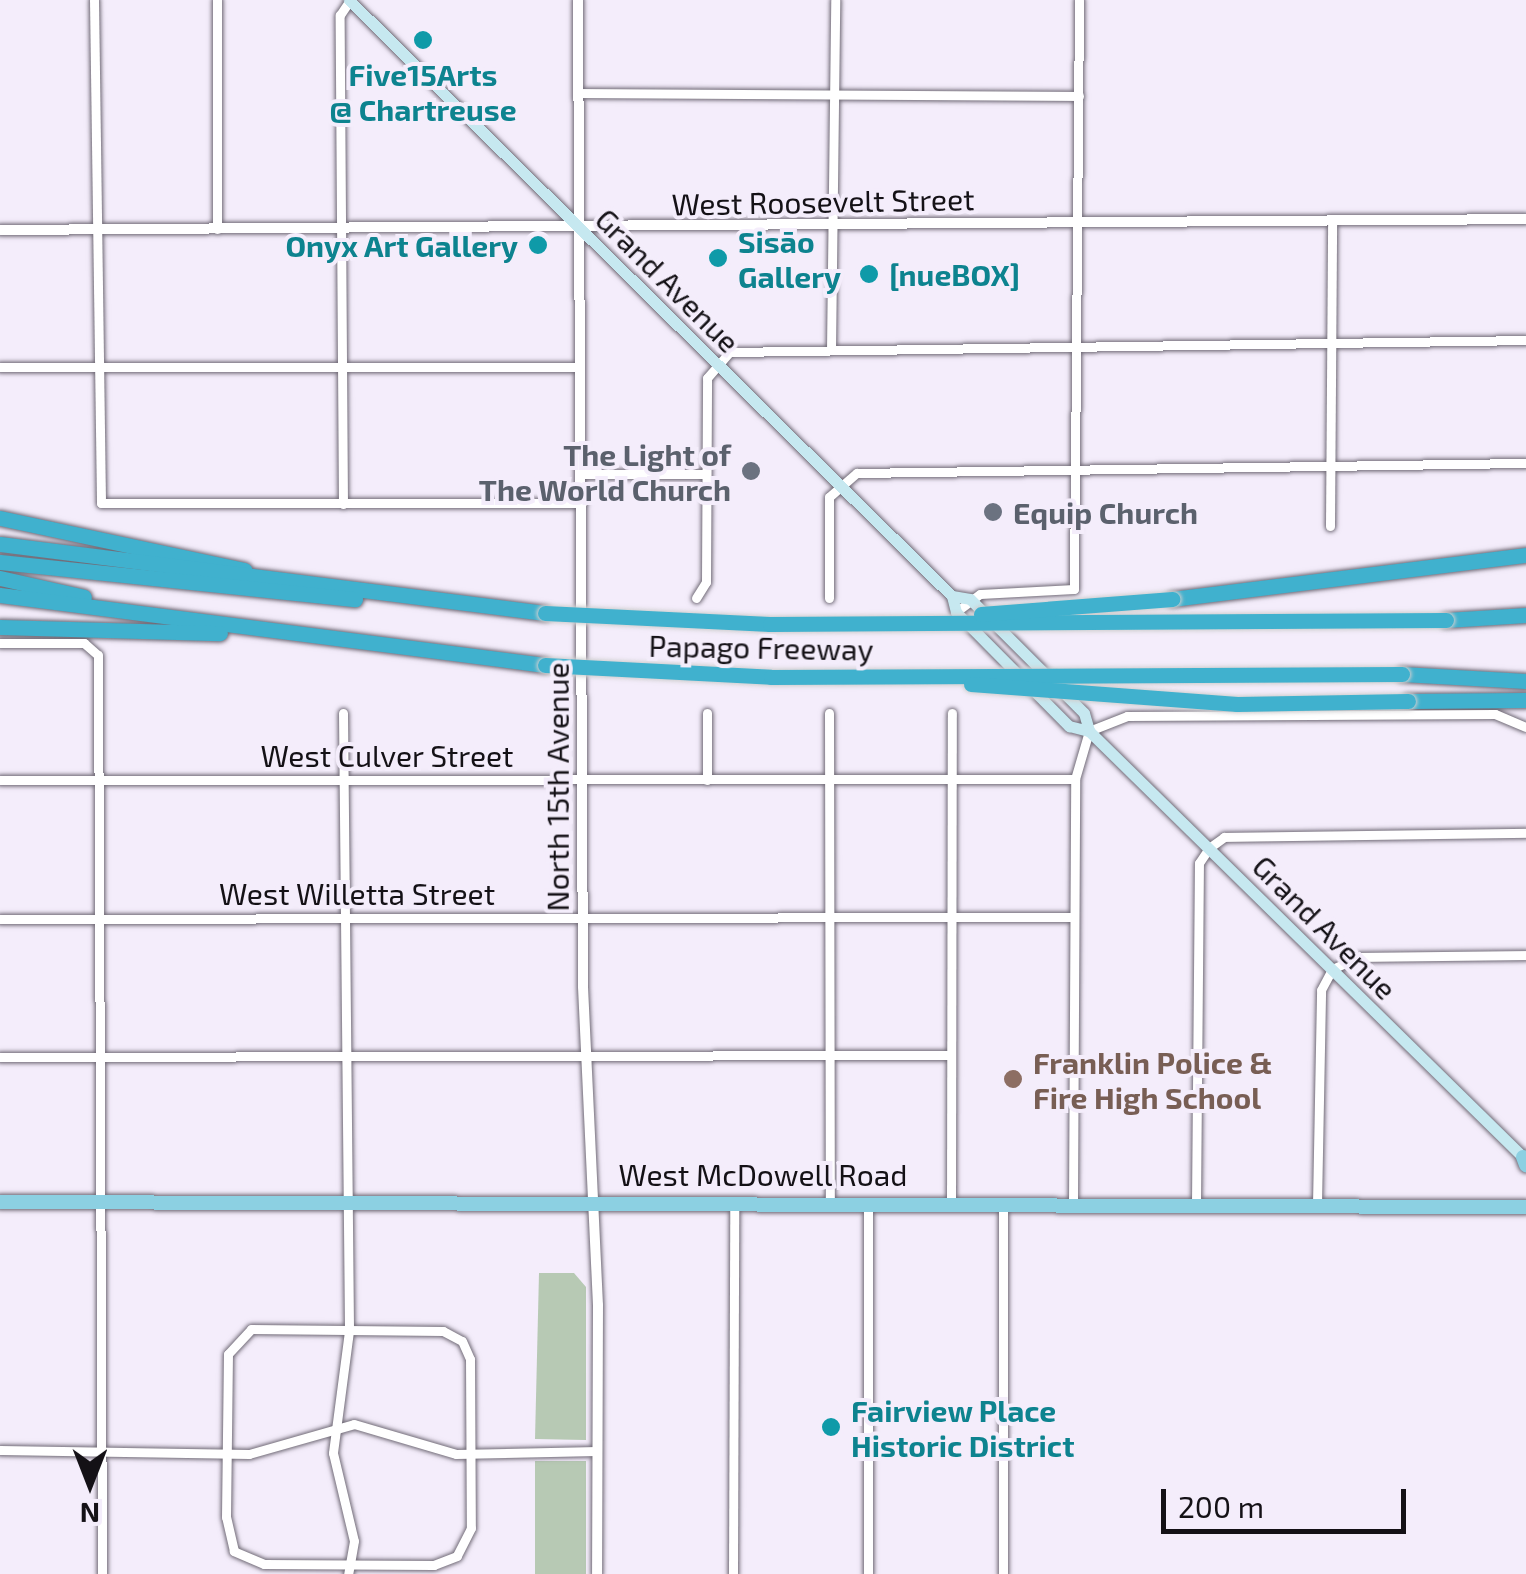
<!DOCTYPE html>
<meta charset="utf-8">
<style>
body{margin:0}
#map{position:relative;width:1526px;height:1574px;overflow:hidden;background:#f4edfb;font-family:"Exo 2",sans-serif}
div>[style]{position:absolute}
.green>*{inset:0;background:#b7c9b4;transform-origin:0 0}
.roads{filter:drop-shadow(0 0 2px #716b77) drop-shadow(0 0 2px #716b77)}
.minor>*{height:9px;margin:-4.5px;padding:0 4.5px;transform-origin:4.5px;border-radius:4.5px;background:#fff}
.tertiary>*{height:10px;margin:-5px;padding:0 5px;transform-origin:5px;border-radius:5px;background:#fff}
.secondary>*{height:11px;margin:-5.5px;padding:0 5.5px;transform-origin:5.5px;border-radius:5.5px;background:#c6e8f0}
.primary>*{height:14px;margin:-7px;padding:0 7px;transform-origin:7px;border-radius:7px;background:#8cd0e2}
.motorway>*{height:15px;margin:-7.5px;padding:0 7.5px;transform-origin:7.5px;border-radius:7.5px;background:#40b1ce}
.bridges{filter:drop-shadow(0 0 2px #d0cfd0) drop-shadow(0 0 2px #d0cfd0)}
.motorway-bridge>*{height:15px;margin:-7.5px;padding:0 7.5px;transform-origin:7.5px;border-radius:7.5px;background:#40b1ce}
.dots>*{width:28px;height:28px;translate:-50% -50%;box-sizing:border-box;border:5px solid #f4edfb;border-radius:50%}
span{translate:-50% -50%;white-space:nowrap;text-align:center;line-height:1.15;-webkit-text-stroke:8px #f4edfb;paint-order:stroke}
.culture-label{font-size:30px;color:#0d838f;font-weight:700}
.left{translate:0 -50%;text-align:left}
.right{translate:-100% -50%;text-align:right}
.street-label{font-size:30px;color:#141116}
.worship-label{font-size:30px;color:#5b616d;font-weight:700}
.education-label{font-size:30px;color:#785e54;font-weight:700}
.north{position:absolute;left:40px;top:1434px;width:100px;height:100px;-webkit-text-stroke:8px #f4edfb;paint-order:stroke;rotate:180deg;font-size:28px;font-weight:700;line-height:40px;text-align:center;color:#141116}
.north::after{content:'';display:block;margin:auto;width:35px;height:45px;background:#141116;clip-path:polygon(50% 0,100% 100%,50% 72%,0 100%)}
.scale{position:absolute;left:1161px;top:1489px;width:245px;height:45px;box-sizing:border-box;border:5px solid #141116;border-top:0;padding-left:12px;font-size:30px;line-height:35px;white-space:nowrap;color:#141116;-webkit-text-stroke:8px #f4edfb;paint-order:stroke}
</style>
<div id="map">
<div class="green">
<i style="clip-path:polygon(539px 1273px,574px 1273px,586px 1287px,586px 1440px,535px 1439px)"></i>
<i style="left:586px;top:1461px;width:113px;height:51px;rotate:90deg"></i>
</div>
<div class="roads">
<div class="minor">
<i style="left:94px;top:0;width:503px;rotate:89.2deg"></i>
<i style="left:101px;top:503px;width:481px"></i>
<i style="left:217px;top:0;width:229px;rotate:90deg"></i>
<i style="left:578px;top:93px;width:501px;rotate:0.34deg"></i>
<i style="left:831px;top:350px;width:350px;rotate:-89.3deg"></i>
<i style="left:0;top:367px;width:580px"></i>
<i style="left:582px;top:474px;width:124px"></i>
<i style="left:343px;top:504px;width:489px;rotate:-90.4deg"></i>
<i style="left:340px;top:15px;width:18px;rotate:-56deg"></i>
<i style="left:1330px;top:526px;width:305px;rotate:-89.6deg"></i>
<i style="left:696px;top:598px;width:19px;rotate:-58deg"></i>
<i style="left:706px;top:582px;width:204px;rotate:-89.7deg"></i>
<i style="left:707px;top:378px;width:35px;rotate:-49deg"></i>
<i style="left:730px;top:352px;width:796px;rotate:-0.86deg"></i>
<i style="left:829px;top:598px;width:101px;rotate:-90deg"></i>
<i style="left:829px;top:497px;width:37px;rotate:-41deg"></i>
<i style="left:857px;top:473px;width:669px;rotate:-0.86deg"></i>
<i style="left:956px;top:612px;width:30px;rotate:-37deg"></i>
<i style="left:980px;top:594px;width:94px;rotate:-3deg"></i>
<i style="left:1074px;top:589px;width:589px;rotate:-89.51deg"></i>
<i style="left:0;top:643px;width:84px"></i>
<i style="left:84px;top:643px;width:18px;rotate:41deg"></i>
<i style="left:98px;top:655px;width:919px;rotate:89.75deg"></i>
<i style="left:343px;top:713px;width:618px;rotate:89.44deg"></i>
<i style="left:349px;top:1331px;width:123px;rotate:97.5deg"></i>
<i style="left:333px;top:1453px;width:90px;rotate:76.6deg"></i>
<i style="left:354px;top:1541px;width:34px;rotate:100deg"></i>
<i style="left:829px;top:713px;width:490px;rotate:89.9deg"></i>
<i style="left:0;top:780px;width:1075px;rotate:-0.05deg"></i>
<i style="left:707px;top:780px;width:67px;rotate:-90deg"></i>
<i style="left:0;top:919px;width:1074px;rotate:-0.11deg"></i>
<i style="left:0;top:1057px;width:951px;rotate:-0.12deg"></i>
<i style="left:951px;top:1203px;width:490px;rotate:-89.9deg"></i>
<i style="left:1073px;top:1203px;width:424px;rotate:-89.7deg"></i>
<i style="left:1075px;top:779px;width:50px;rotate:-73.7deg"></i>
<i style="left:1089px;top:731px;width:41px;rotate:-21.5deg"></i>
<i style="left:1127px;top:716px;width:368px;rotate:-0.3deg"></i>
<i style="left:1495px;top:714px;width:33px;rotate:23deg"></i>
<i style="left:1196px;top:1203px;width:340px;rotate:-89.5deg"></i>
<i style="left:1199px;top:863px;width:18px;rotate:-56deg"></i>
<i style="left:1209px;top:848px;width:19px;rotate:-36deg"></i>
<i style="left:1224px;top:837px;width:302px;rotate:-0.8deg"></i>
<i style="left:1317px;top:1204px;width:214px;rotate:-88.9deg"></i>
<i style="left:1321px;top:990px;width:24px;rotate:-62deg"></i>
<i style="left:1332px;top:969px;width:30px;rotate:-24deg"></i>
<i style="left:1359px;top:957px;width:167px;rotate:-0.7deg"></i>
<i style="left:251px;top:1329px;width:192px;rotate:0.6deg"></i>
<i style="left:443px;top:1331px;width:21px;rotate:28deg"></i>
<i style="left:462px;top:1341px;width:20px;rotate:66deg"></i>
<i style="left:470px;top:1359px;width:169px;rotate:89.7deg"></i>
<i style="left:471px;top:1528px;width:31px;rotate:117deg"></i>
<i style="left:457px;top:1556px;width:25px;rotate:159deg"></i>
<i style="left:434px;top:1565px;width:170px;rotate:-179.7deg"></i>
<i style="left:264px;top:1564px;width:33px;rotate:-157deg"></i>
<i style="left:234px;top:1551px;width:35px;rotate:-103deg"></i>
<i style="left:226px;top:1517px;width:163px;rotate:-89.3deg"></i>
<i style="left:228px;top:1354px;width:34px;rotate:-47deg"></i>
<i style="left:0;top:1450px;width:249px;rotate:0.9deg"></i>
<i style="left:249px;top:1454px;width:109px;rotate:-15.9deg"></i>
<i style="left:354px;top:1424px;width:106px;rotate:16.4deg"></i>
<i style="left:456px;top:1454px;width:141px;rotate:-1.2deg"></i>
<i style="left:733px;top:1574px;width:372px;rotate:-89.8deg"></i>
<i style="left:868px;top:1574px;width:371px;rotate:-90deg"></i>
<i style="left:1003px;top:1574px;width:371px;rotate:-90deg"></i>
</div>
<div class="tertiary">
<i style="left:578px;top:0;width:987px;rotate:89.71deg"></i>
<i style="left:583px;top:987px;width:318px;rotate:87.3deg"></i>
<i style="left:598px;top:1305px;width:269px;rotate:90.2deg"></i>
<i style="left:0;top:230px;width:1526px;rotate:-0.41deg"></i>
</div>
<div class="secondary">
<i style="left:349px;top:0;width:848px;rotate:44.67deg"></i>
<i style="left:952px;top:596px;width:16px;rotate:76deg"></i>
<i style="left:956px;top:612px;width:161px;rotate:45.3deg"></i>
<i style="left:1069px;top:726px;width:21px;rotate:14deg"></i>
<i style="left:952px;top:596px;width:18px;rotate:9deg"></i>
<i style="left:970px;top:599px;width:161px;rotate:45deg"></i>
<i style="left:1084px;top:713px;width:19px;rotate:74deg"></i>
<i style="left:1089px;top:731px;width:612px;rotate:44.47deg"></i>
</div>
<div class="primary">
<i style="left:1523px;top:1157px;width:9px;rotate:69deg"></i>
<i style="left:0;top:1202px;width:1526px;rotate:0.19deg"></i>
</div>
<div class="motorway">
<i style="left:0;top:518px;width:250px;rotate:12deg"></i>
<i style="left:0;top:544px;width:549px;rotate:7.22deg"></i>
<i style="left:0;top:562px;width:357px;rotate:6deg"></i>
<i style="left:0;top:578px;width:86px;rotate:12.7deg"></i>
<i style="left:0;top:595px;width:549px;rotate:7.32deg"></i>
<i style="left:1172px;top:599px;width:357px;rotate:-7.1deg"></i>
<i style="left:1446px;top:620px;width:80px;rotate:-3.6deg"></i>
<i style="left:0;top:627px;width:220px;rotate:1.6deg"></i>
<i style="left:1402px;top:674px;width:124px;rotate:3.2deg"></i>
<i style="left:1408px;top:701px;width:118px;rotate:-0.5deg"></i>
</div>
</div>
<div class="bridges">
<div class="motorway-bridge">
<i style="left:545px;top:613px;width:225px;rotate:2.8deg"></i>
<i style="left:770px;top:624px;width:676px;rotate:-0.34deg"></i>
<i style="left:981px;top:614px;width:192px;rotate:-4.5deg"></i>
<i style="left:545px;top:665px;width:226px;rotate:3deg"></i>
<i style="left:771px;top:677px;width:631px;rotate:-0.27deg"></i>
<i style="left:971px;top:684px;width:267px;rotate:4.3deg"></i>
<i style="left:1237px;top:704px;width:171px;rotate:-1deg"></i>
</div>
</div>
<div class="dots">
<i style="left:423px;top:40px;background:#0f9aa8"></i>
<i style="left:538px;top:245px;background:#0f9aa8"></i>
<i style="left:718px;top:258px;background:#0f9aa8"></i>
<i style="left:869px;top:274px;background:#0f9aa8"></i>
<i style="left:751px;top:471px;background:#6b7280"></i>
<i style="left:993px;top:512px;background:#6b7280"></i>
<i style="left:1013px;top:1079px;background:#8d6e63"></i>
<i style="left:831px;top:1427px;background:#0f9aa8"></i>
</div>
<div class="culture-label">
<span style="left:423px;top:91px">Five15Arts<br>@ Chartreuse</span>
<span class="left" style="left:738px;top:258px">Sisāo<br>Gallery</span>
<span class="right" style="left:518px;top:245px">Onyx Art Gallery</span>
<span class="left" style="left:889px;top:274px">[nueBOX]</span>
<span class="left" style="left:851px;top:1427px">Fairview Place<br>Historic District</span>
</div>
<div class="street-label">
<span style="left:823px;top:201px;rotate:-1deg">West Roosevelt Street</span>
<span style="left:668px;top:280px;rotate:45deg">Grand Avenue</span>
<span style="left:761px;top:647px;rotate:1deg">Papago Freeway</span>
<span style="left:387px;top:755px">West Culver Street</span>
<span style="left:557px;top:787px;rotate:-90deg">North 15th Avenue</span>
<span style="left:357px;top:893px">West Willetta Street</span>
<span style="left:1325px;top:927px;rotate:45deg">Grand Avenue</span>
<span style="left:763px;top:1174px">West McDowell Road</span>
</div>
<div class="worship-label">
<span class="right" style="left:731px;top:471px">The Light of<br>The World Church</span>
<span class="left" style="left:1013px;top:512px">Equip Church</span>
</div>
<div class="education-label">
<span class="left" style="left:1033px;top:1079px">Franklin Police &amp;<br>Fire High School</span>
</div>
<div class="north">N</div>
<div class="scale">200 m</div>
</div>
